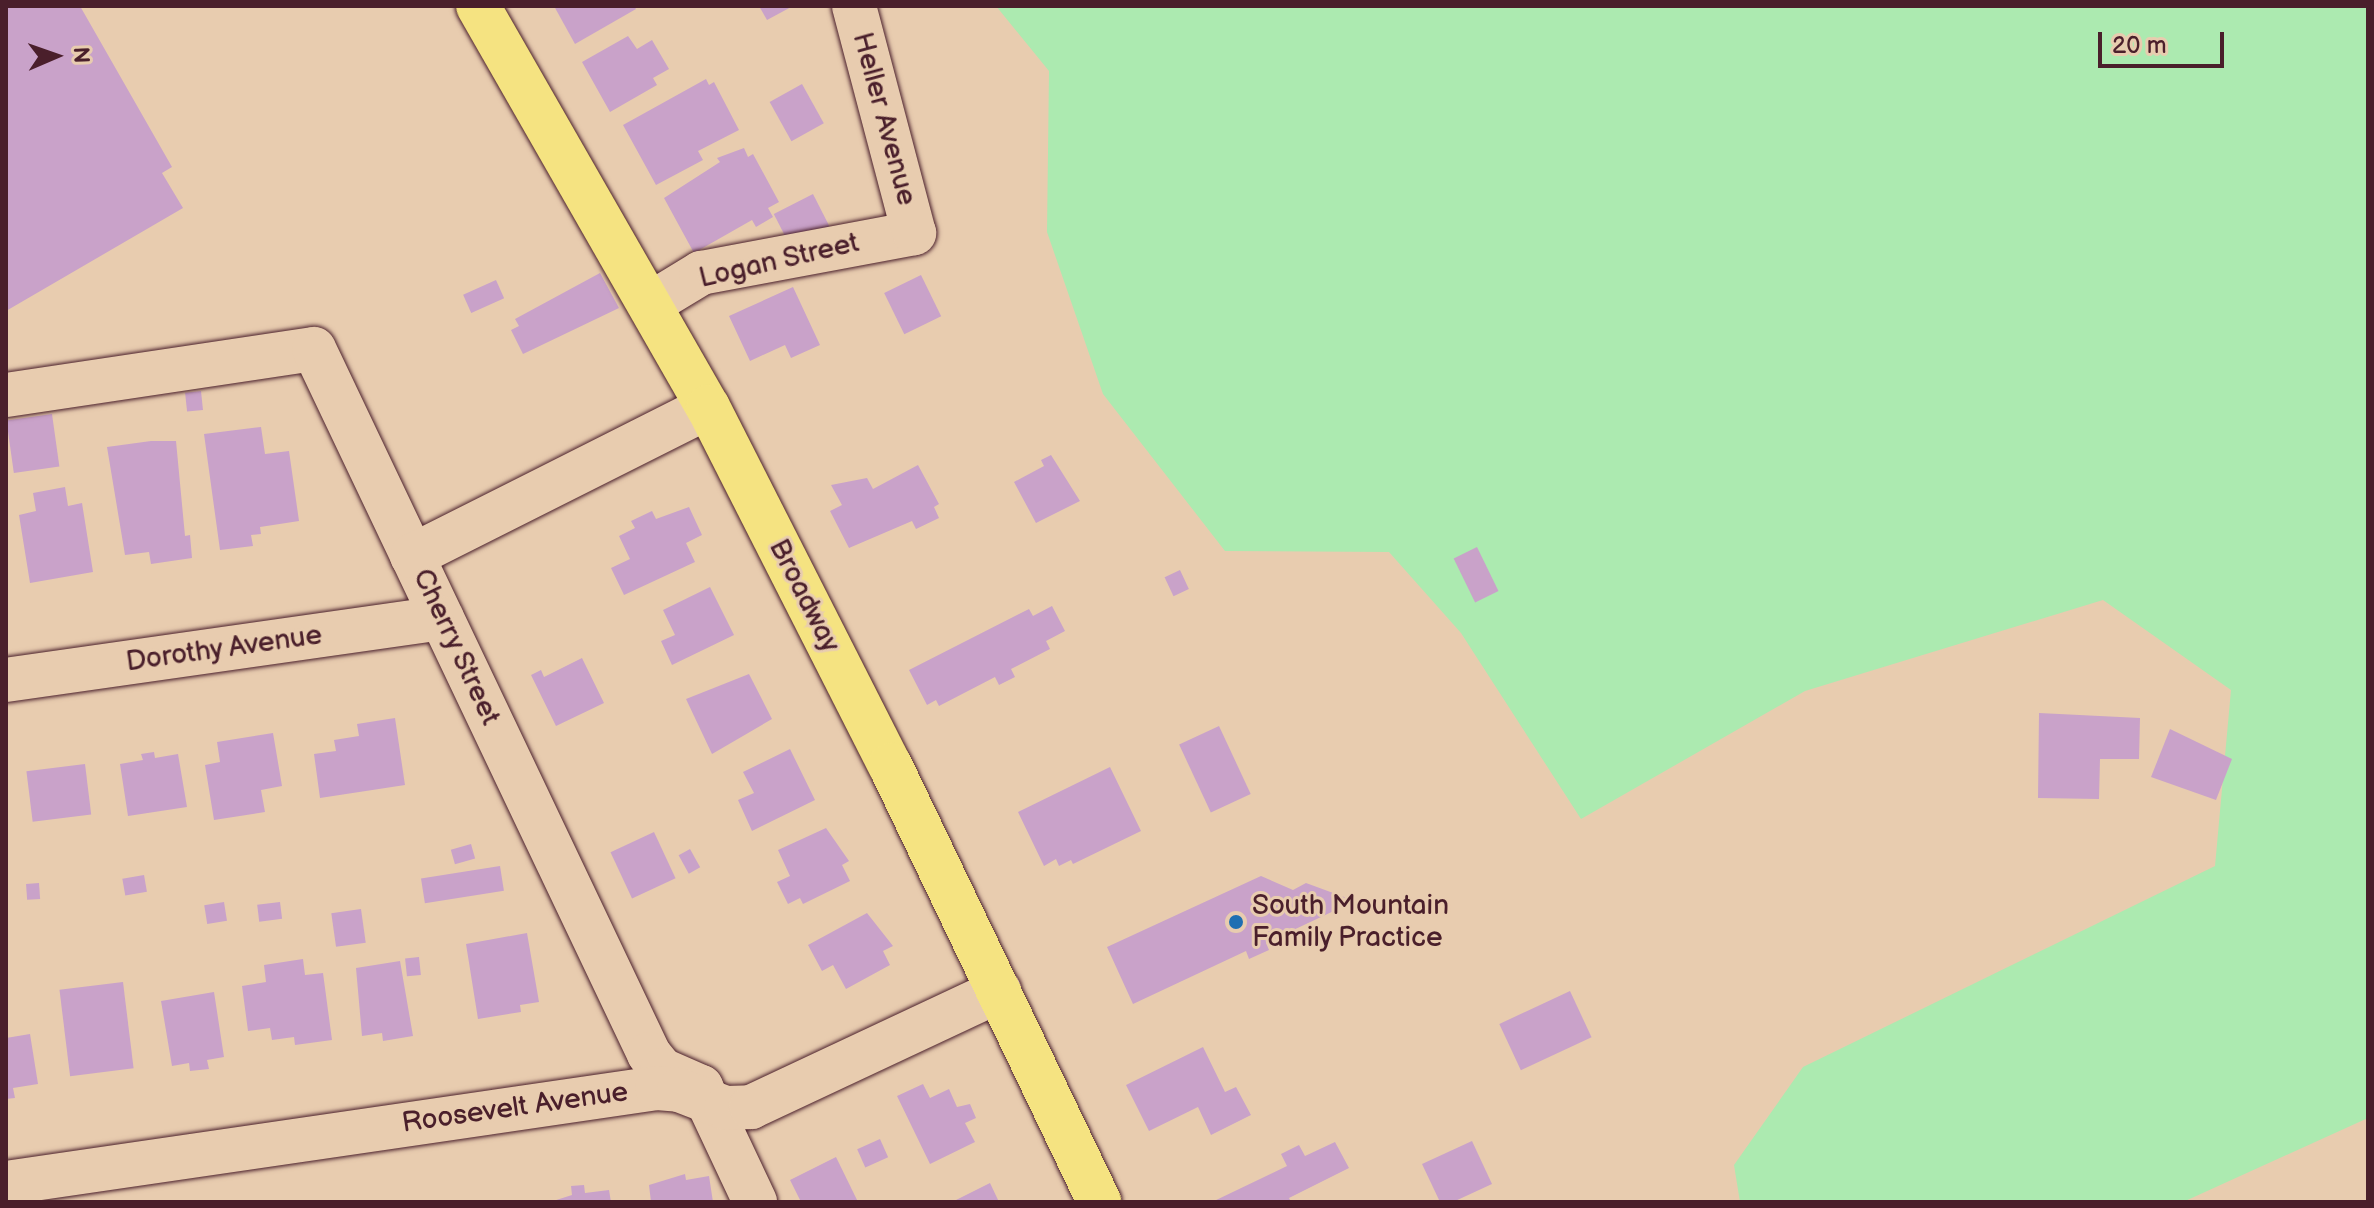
<!DOCTYPE html>
<style>
body{margin:0}
#map{position:relative;width:2374px;height:1208px;overflow:hidden;background:#e8ccaf;font-family:"Balsamiq Sans",sans-serif}
div>[style]{position:absolute}
.green>*{inset:0;background:#aceab0}
.building>*{inset:0;background:#c9a2c9;transform-origin:0 0}
.roads{filter:drop-shadow(0 0 2px #4a1f2b) drop-shadow(0 0 2px #4a1f2b)}
.minor>*{height:44px;margin:-22px;padding:0 22px;transform-origin:22px;border-radius:22px;background:#e8ccaf}
.major>*{height:44px;margin:-22px;padding:0 22px;transform-origin:22px;border-radius:22px;background:#f5e381}
.dots>*{width:22px;height:22px;translate:-50% -50%;box-sizing:border-box;border:4px solid #e8ccaf;border-radius:50%}
span{translate:-50% -50%;white-space:nowrap;text-align:center;line-height:1.15;-webkit-text-stroke:6px #e8ccaf;paint-order:stroke}
.street-label{font-size:28px;color:#4a1f2b}
.poi-label{font-size:28px;color:#4a1f2b}
.left{translate:0 -50%;text-align:left}
.frame{position:absolute;inset:0;border:8px solid #4a1f2b;pointer-events:none}
.north{position:absolute;left:16px;top:16px;width:80px;height:80px;-webkit-text-stroke:6px #e8ccaf;paint-order:stroke;rotate:88deg;font-size:22px;font-weight:700;line-height:32px;text-align:center;color:#4a1f2b}
.north::after{content:'';display:block;margin:auto;width:28px;height:36px;background:#4a1f2b;clip-path:polygon(50% 0,100% 100%,50% 72%,0 100%)}
.scale{position:absolute;left:2098px;top:32px;width:126px;height:36px;box-sizing:border-box;border:4px solid #4a1f2b;border-top:0;padding-left:10px;font-size:24px;line-height:28px;white-space:nowrap;color:#4a1f2b;-webkit-text-stroke:6px #e8ccaf;paint-order:stroke}
</style>
<div id="map">
<div class="green">
<i style="clip-path:polygon(996px 6px,2368px 6px,2368px 1118px,2183px 1202px,1740px 1202px,1734px 1165px,1803px 1067px,2215px 866px,2231px 690px,2103px 600px,1805px 691px,1581px 819px,1461px 633px,1389px 552px,1225px 551px,1103px 394px,1047px 232px,1049px 71px)"></i>
</div>
<div class="building">
<i style="clip-path:polygon(6px 6px,80px 6px,172px 167px,162px 173px,183px 208px,6px 311px)"></i>
<i style="clip-path:polygon(554px 6px,634px 6px,636px 9px,575px 44px)"></i>
<i style="clip-path:polygon(759px 6px,793px 6px,767px 20px)"></i>
<i style="clip-path:polygon(628px 36px,637px 49px,652px 40px,669px 69px,653px 78px,657px 85px,610px 112px,582px 62px)"></i>
<i style="clip-path:polygon(706px 79px,709px 85px,714px 82px,739px 130px,698px 151px,703px 160px,656px 185px,623px 125px)"></i>
<i style="left:802px;top:84px;width:45px;height:37px;rotate:61deg"></i>
<i style="clip-path:polygon(744px 148px,748px 157px,753px 154px,779px 202px,768px 208px,773px 217px,756px 227px,752px 220px,694px 253px,664px 198px,720px 162px,717px 158px)"></i>
<i style="left:813px;top:194px;width:40px;height:44px;rotate:63deg"></i>
<i style="clip-path:polygon(600px 273px,619px 308px,523px 354px,511px 330px,519px 326px,515px 319px)"></i>
<i style="left:921px;top:275px;width:46px;height:41px;rotate:64deg"></i>
<i style="left:496px;top:280px;width:20px;height:36px;rotate:66deg"></i>
<i style="clip-path:polygon(793px 287px,820px 345px,791px 358px,785px 345px,750px 361px,729px 316px)"></i>
<i style="left:201px;top:391px;width:19px;height:16px;rotate:84deg"></i>
<i style="left:52px;top:414px;width:53px;height:46px;rotate:82deg"></i>
<i style="clip-path:polygon(261px 427px,265px 454px,289px 451px,299px 521px,260px 527px,261px 534px,251px 535px,253px 546px,220px 550px,204px 434px)"></i>
<i style="clip-path:polygon(151px 441px,176px 441px,185px 536px,190px 535px,192px 558px,151px 564px,149px 552px,125px 555px,107px 447px)"></i>
<i style="clip-path:polygon(1051px 455px,1080px 501px,1036px 523px,1014px 482px,1044px 466px,1041px 460px)"></i>
<i style="clip-path:polygon(918px 465px,939px 504px,934px 507px,939px 518px,916px 529px,912px 521px,849px 548px,830px 511px,842px 505px,831px 485px,867px 478px,873px 489px)"></i>
<i style="clip-path:polygon(65px 487px,68px 506px,82px 503px,93px 572px,30px 583px,19px 515px,36px 511px,33px 493px)"></i>
<i style="clip-path:polygon(689px 507px,702px 535px,686px 543px,695px 562px,624px 595px,611px 568px,630px 559px,619px 536px,635px 528px,631px 521px,652px 511px,656px 519px)"></i>
<i style="left:1477px;top:547px;width:49px;height:26px;rotate:64deg"></i>
<i style="left:1180px;top:570px;width:21px;height:17px;rotate:65deg"></i>
<i style="clip-path:polygon(710px 587px,734px 635px,672px 665px,661px 641px,675px 635px,663px 610px)"></i>
<i style="clip-path:polygon(1052px 606px,1065px 631px,1046px 641px,1050px 649px,1011px 669px,1015px 677px,999px 685px,995px 677px,939px 706px,936px 700px,927px 705px,909px 670px,1029px 609px,1033px 616px)"></i>
<i style="clip-path:polygon(582px 658px,604px 703px,556px 726px,531px 675px,541px 670px,544px 677px)"></i>
<i style="clip-path:polygon(749px 674px,772px 719px,712px 754px,686px 699px)"></i>
<i style="clip-path:polygon(2039px 713px,2140px 718px,2139px 759px,2100px 759px,2099px 799px,2038px 798px)"></i>
<i style="clip-path:polygon(395px 718px,405px 785px,320px 798px,314px 754px,336px 751px,334px 740px,359px 736px,357px 724px)"></i>
<i style="left:1219px;top:726px;width:75px;height:44px;rotate:65deg"></i>
<i style="clip-path:polygon(2170px 729px,2232px 759px,2216px 800px,2151px 777px)"></i>
<i style="clip-path:polygon(273px 733px,282px 786px,261px 790px,265px 812px,214px 820px,205px 765px,220px 762px,217px 742px)"></i>
<i style="clip-path:polygon(790px 749px,815px 800px,752px 831px,738px 800px,754px 793px,743px 772px)"></i>
<i style="clip-path:polygon(154px 752px,155px 758px,178px 754px,187px 807px,128px 816px,120px 764px,143px 760px,141px 754px)"></i>
<i style="left:85px;top:764px;width:51px;height:59px;rotate:83deg"></i>
<i style="clip-path:polygon(1110px 767px,1141px 831px,1073px 864px,1071px 860px,1059px 866px,1056px 859px,1044px 866px,1018px 812px)"></i>
<i style="clip-path:polygon(826px 828px,849px 861px,842px 865px,850px 881px,803px 904px,800px 898px,788px 904px,777px 882px,790px 876px,778px 850px)"></i>
<i style="left:654px;top:832px;width:51px;height:48px;rotate:65deg"></i>
<i style="left:471px;top:844px;width:15px;height:21px;rotate:74deg"></i>
<i style="left:690px;top:849px;width:21px;height:13px;rotate:61deg"></i>
<i style="left:500px;top:866px;width:25px;height:80px;rotate:81deg"></i>
<i style="left:144px;top:875px;width:17px;height:22px;rotate:80deg"></i>
<i style="clip-path:polygon(1261px 876px,1293px 890px,1306px 883px,1355px 901px,1266px 943px,1269px 950px,1249px 959px,1246px 951px,1133px 1004px,1107px 947px)"></i>
<i style="left:39px;top:883px;width:16px;height:13px;rotate:86deg"></i>
<i style="left:224px;top:902px;width:19px;height:20px;rotate:81deg"></i>
<i style="left:280px;top:902px;width:17px;height:23px;rotate:83deg"></i>
<i style="left:361px;top:909px;width:34px;height:30px;rotate:82deg"></i>
<i style="clip-path:polygon(867px 913px,893px 946px,883px 951px,890px 965px,846px 989px,833px 965px,822px 971px,808px 945px)"></i>
<i style="clip-path:polygon(527px 933px,539px 1002px,520px 1005px,521px 1012px,478px 1019px,466px 944px)"></i>
<i style="left:419px;top:957px;width:18px;height:14px;rotate:84deg"></i>
<i style="clip-path:polygon(303px 959px,305px 975px,323px 973px,332px 1040px,295px 1045px,294px 1037px,272px 1040px,270px 1028px,248px 1031px,242px 986px,266px 982px,264px 965px)"></i>
<i style="clip-path:polygon(400px 961px,413px 1036px,383px 1041px,382px 1033px,362px 1036px,356px 968px)"></i>
<i style="left:123px;top:982px;width:87px;height:64px;rotate:83deg"></i>
<i style="left:1570px;top:991px;width:51px;height:78px;rotate:65deg"></i>
<i style="clip-path:polygon(214px 992px,224px 1057px,207px 1060px,209px 1069px,190px 1071px,189px 1063px,172px 1066px,161px 1001px)"></i>
<i style="clip-path:polygon(30px 1034px,38px 1084px,13px 1088px,15px 1098px,6px 1099px,6px 1038px)"></i>
<i style="clip-path:polygon(1203px 1047px,1225px 1092px,1236px 1087px,1251px 1115px,1211px 1135px,1198px 1107px,1149px 1131px,1126px 1085px)"></i>
<i style="clip-path:polygon(923px 1084px,930px 1098px,949px 1089px,957px 1107px,970px 1104px,976px 1118px,965px 1123px,975px 1142px,930px 1164px,897px 1096px)"></i>
<i style="left:880px;top:1139px;width:20px;height:25px;rotate:66deg"></i>
<i style="clip-path:polygon(1472px 1141px,1492px 1184px,1453px 1202px,1440px 1202px,1422px 1164px)"></i>
<i style="clip-path:polygon(1335px 1142px,1349px 1168px,1289px 1198px,1291px 1202px,1212px 1202px,1287px 1166px,1281px 1154px,1299px 1145px,1305px 1156px)"></i>
<i style="clip-path:polygon(836px 1157px,858px 1202px,801px 1202px,790px 1180px)"></i>
<i style="clip-path:polygon(685px 1174px,686px 1180px,709px 1176px,713px 1202px,651px 1202px,649px 1185px)"></i>
<i style="clip-path:polygon(990px 1183px,999px 1202px,952px 1202px)"></i>
<i style="clip-path:polygon(584px 1185px,585px 1193px,609px 1190px,611px 1202px,550px 1202px,572px 1195px,571px 1186px)"></i>
</div>
<div class="roads">
<div class="minor">
<i style="left:650px;top:304px;width:60px;rotate:-31.3deg"></i>
<i style="left:701px;top:273px;width:217px;rotate:-10.6deg"></i>
<i style="left:914px;top:233px;width:235px;rotate:-104.8deg"></i>
<i style="left:6px;top:395px;width:311px;rotate:-8.5deg"></i>
<i style="left:314px;top:349px;width:781px;rotate:64.58deg"></i>
<i style="left:649px;top:1054px;width:21px;rotate:51deg"></i>
<i style="left:662px;top:1070px;width:43px;rotate:23.6deg"></i>
<i style="left:701px;top:1087px;width:127px;rotate:64.8deg"></i>
<i style="left:412px;top:556px;width:331px;rotate:-26.7deg"></i>
<i style="left:6px;top:680px;width:440px;rotate:-8.1deg"></i>
<i style="left:6px;top:1183px;width:658px;rotate:-8.3deg"></i>
<i style="left:657px;top:1088px;width:22px;rotate:5deg"></i>
<i style="left:679px;top:1090px;width:50px;rotate:21deg"></i>
<i style="left:726px;top:1108px;width:25px;rotate:-2deg"></i>
<i style="left:751px;top:1107px;width:274px;rotate:-25.1deg"></i>
</div>
<div class="major">
<i style="left:478px;top:6px;width:462px;rotate:60.2deg"></i>
<i style="left:708px;top:407px;width:402px;rotate:63.1deg"></i>
<i style="left:890px;top:765px;width:484px;rotate:64.4deg"></i>
</div>
</div>
<div class="dots">
<i style="left:1236px;top:922px;background:#1f6fb2"></i>
</div>
<div class="street-label">
<span style="left:884px;top:119px;rotate:75deg">Heller Avenue</span>
<span style="left:779px;top:261px;rotate:-13deg">Logan Street</span>
<span style="left:804px;top:596px;rotate:63deg">Broadway</span>
<span style="left:456px;top:647px;rotate:65deg">Cherry Street</span>
<span style="left:224px;top:649px;rotate:-8deg">Dorothy Avenue</span>
<span style="left:515px;top:1108px;rotate:-8deg">Roosevelt Avenue</span>
</div>
<div class="poi-label">
<span class="left" style="left:1252px;top:922px">South Mountain<br>Family Practice</span>
</div>
<div class="frame"></div>
<div class="north">N</div>
<div class="scale">20 m</div>
</div>
